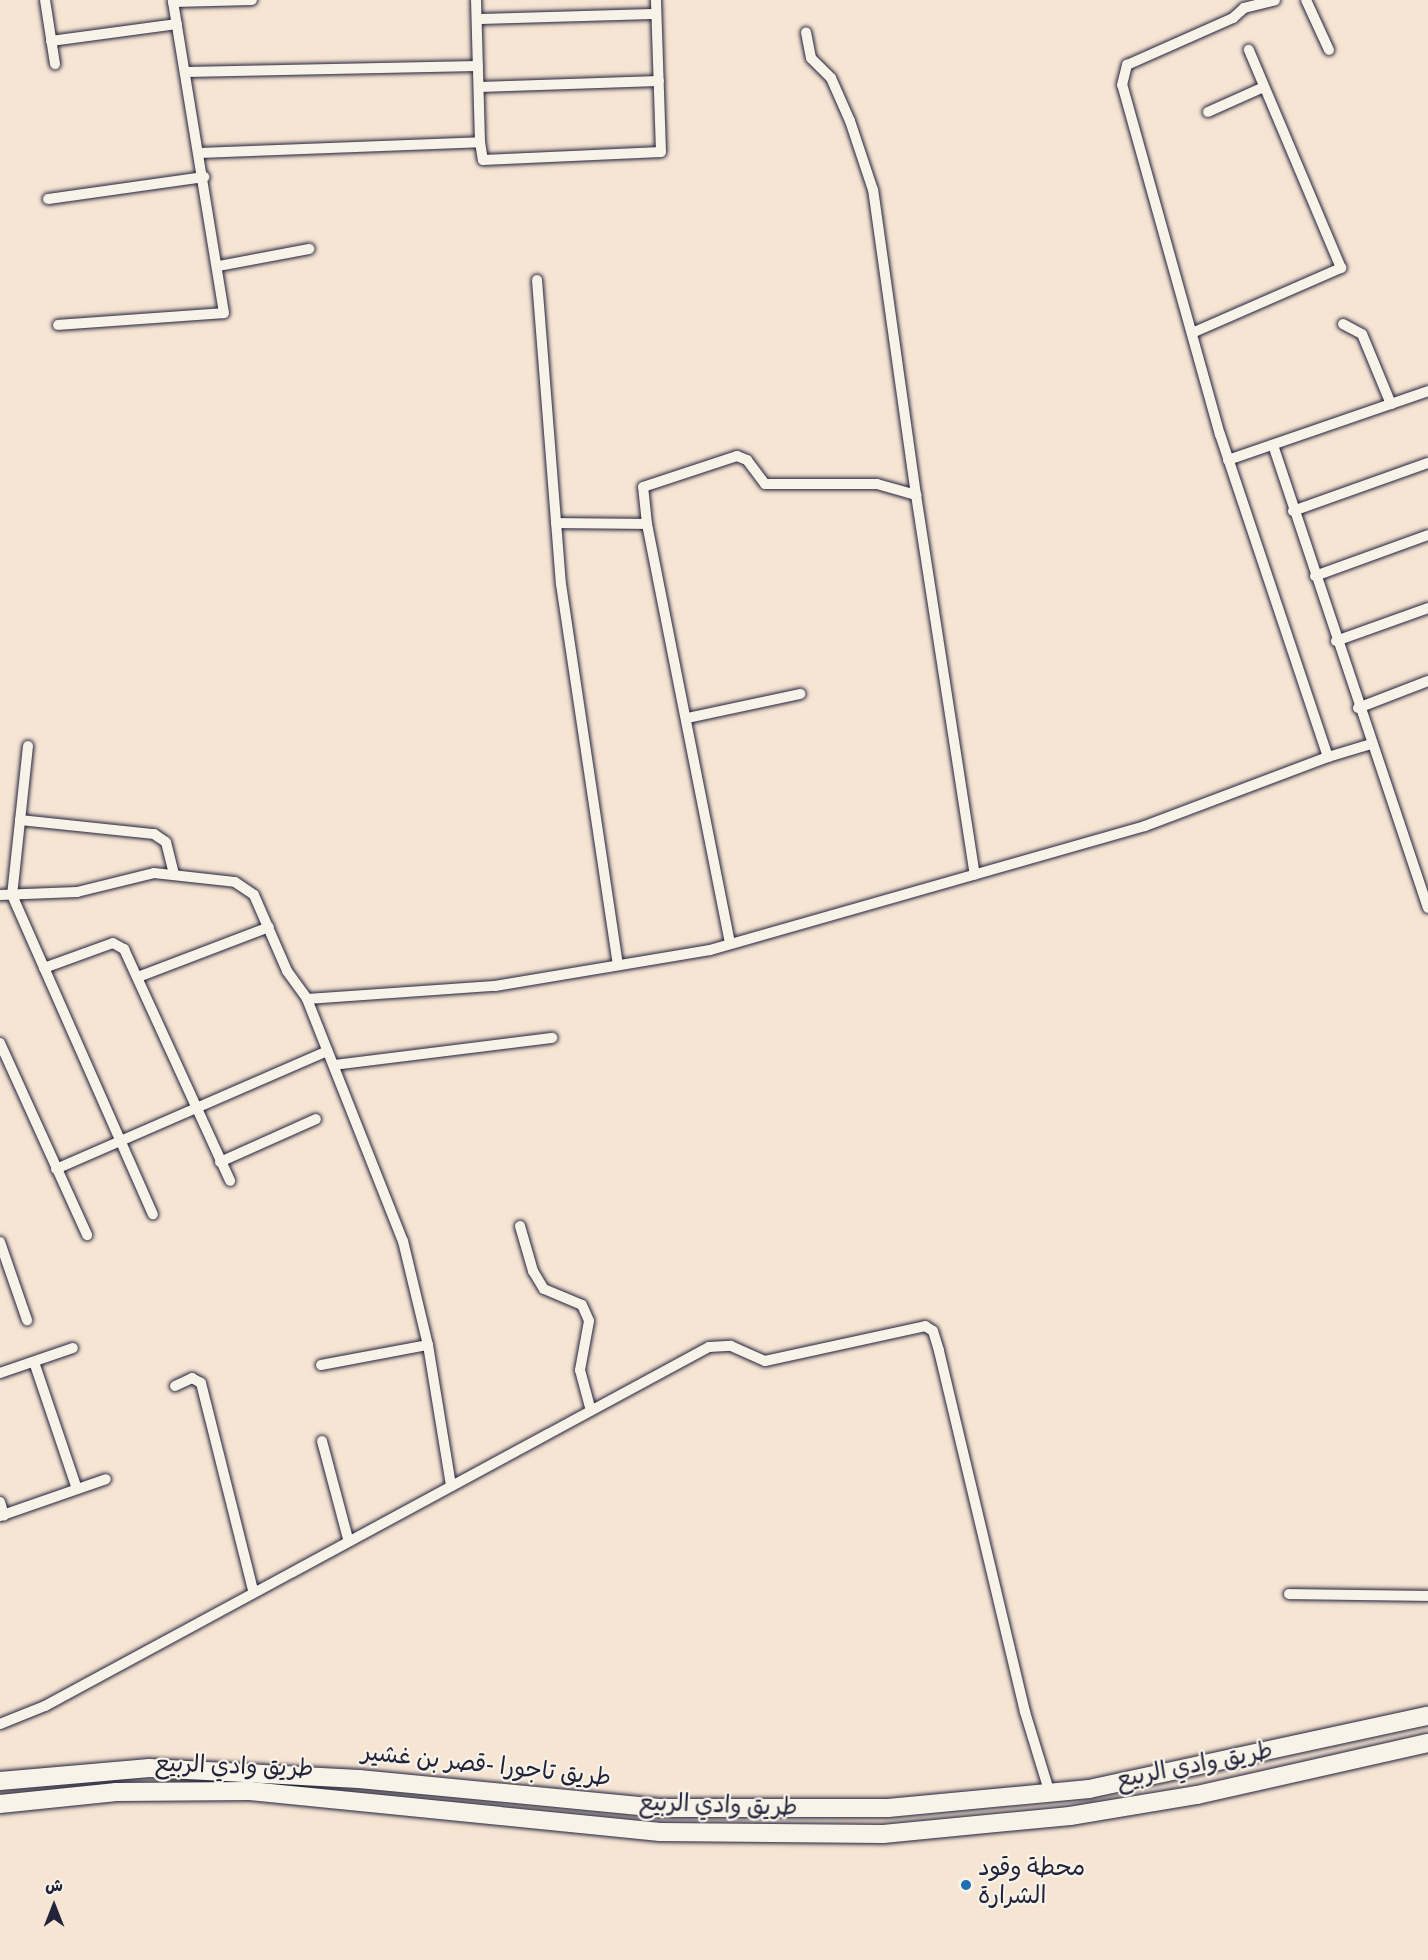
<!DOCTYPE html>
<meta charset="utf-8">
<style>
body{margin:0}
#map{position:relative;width:1428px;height:1960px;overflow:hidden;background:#f7e5d4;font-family:Dekko,"Playpen Sans Arabic",sans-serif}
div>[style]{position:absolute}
.roads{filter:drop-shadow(0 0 2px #22223b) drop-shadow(0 0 2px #22223b)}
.street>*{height:10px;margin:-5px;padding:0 5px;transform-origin:5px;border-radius:5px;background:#f7f3e8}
.highway>*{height:18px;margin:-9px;padding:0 9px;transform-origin:9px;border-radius:9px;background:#f7f3e8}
.dots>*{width:16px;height:16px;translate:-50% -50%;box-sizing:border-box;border:3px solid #f7f3e8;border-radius:50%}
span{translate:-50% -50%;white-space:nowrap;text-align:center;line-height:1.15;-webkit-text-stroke:4.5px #f7f3e8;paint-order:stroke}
.street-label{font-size:24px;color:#22223b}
.poi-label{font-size:24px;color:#22223b}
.left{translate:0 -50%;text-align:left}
.north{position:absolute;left:24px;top:1876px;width:60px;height:60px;-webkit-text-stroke:4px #f7f3e8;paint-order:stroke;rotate:0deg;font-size:16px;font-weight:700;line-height:24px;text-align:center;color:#22223b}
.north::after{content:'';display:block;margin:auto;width:21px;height:27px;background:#22223b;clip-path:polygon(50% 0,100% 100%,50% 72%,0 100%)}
</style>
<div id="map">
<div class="roads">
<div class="street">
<i style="left:45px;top:0;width:65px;rotate:81.1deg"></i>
<i style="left:1306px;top:0;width:55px;rotate:65.3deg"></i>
<i style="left:173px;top:2px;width:79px;rotate:-1.5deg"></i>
<i style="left:477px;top:19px;width:179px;rotate:-1.6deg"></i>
<i style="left:51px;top:41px;width:127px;rotate:-7.7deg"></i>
<i style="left:186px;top:72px;width:292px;rotate:-1.2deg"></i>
<i style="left:479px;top:87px;width:180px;rotate:-1.9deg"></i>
<i style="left:1208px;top:112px;width:61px;rotate:-24.1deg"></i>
<i style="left:480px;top:142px;width:18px;rotate:81deg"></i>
<i style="left:483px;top:160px;width:178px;rotate:-2.6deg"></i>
<i style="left:661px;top:152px;width:152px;rotate:-91.9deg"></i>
<i style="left:199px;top:153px;width:281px;rotate:-2.2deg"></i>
<i style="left:480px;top:142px;width:142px;rotate:-91.6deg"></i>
<i style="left:48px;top:199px;width:158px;rotate:-8deg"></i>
<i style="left:219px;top:266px;width:92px;rotate:-10.7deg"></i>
<i style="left:537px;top:280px;width:305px;rotate:85.5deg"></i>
<i style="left:561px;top:584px;width:385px;rotate:81.5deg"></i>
<i style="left:1343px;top:324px;width:21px;rotate:28deg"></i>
<i style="left:1362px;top:334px;width:76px;rotate:67.5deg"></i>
<i style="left:58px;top:325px;width:166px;rotate:-4.1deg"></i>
<i style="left:224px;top:313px;width:317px;rotate:-99.3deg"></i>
<i style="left:1192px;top:333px;width:163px;rotate:-23.6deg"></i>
<i style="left:1341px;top:268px;width:237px;rotate:-112.9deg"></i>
<i style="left:1273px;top:445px;width:488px;rotate:71.5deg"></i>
<i style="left:1228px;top:460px;width:212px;rotate:-19deg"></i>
<i style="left:916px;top:495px;width:384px;rotate:81.2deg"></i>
<i style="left:1293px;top:511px;width:143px;rotate:-19.6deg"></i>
<i style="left:556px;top:523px;width:91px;rotate:0.6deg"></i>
<i style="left:647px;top:524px;width:427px;rotate:78.8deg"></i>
<i style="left:647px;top:524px;width:37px;rotate:-96deg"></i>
<i style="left:643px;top:487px;width:99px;rotate:-18.3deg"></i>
<i style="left:737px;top:456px;width:11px;rotate:22deg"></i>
<i style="left:747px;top:460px;width:30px;rotate:53deg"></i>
<i style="left:765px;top:484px;width:112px"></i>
<i style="left:877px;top:484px;width:41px;rotate:15.8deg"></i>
<i style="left:916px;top:495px;width:308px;rotate:-98deg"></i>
<i style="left:873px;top:190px;width:73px;rotate:-108.4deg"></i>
<i style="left:850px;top:121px;width:47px;rotate:-113.8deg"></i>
<i style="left:831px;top:78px;width:28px;rotate:-135deg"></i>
<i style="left:811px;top:58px;width:26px;rotate:-101deg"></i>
<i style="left:1315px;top:576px;width:120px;rotate:-19.9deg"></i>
<i style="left:1336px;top:641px;width:98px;rotate:-19.7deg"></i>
<i style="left:1358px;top:708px;width:75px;rotate:-21.1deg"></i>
<i style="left:687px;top:718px;width:116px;rotate:-12deg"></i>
<i style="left:28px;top:746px;width:150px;rotate:96.1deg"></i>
<i style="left:12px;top:895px;width:349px;rotate:66.2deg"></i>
<i style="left:1328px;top:757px;width:45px;rotate:-16.8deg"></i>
<i style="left:20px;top:820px;width:135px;rotate:6deg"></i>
<i style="left:154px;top:834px;width:14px;rotate:34deg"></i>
<i style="left:166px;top:842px;width:34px;rotate:76deg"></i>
<i style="left:0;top:895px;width:77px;rotate:-2.2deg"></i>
<i style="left:77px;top:892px;width:79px;rotate:-13.9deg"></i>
<i style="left:154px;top:873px;width:81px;rotate:6.3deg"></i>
<i style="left:235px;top:882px;width:23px;rotate:34deg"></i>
<i style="left:254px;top:895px;width:83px;rotate:66.5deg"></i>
<i style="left:287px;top:971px;width:34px;rotate:54deg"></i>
<i style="left:307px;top:999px;width:260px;rotate:68.4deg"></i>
<i style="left:403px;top:1241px;width:107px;rotate:76.5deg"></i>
<i style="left:428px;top:1345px;width:143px;rotate:80.7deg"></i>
<i style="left:44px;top:968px;width:73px;rotate:-19.9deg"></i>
<i style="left:113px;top:943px;width:13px;rotate:29deg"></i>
<i style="left:124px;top:949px;width:255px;rotate:65.4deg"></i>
<i style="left:138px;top:977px;width:140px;rotate:-20.9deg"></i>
<i style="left:307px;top:999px;width:188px;rotate:-4deg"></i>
<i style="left:495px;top:986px;width:218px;rotate:-9.5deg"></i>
<i style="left:710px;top:950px;width:452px;rotate:-15.9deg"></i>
<i style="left:1145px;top:826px;width:196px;rotate:-20.7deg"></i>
<i style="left:1328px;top:757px;width:340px;rotate:-108.5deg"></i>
<i style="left:1220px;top:435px;width:363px;rotate:-105.6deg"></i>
<i style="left:1122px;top:85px;width:21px;rotate:-76deg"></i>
<i style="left:1127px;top:65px;width:116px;rotate:-23.9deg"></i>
<i style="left:1233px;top:18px;width:15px;rotate:-42deg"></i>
<i style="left:1244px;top:8px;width:32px;rotate:-14deg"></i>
<i style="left:0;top:1043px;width:211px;rotate:65.6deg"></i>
<i style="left:334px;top:1065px;width:220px;rotate:-7.1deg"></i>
<i style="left:220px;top:1162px;width:105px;rotate:-24.1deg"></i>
<i style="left:56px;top:1169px;width:296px;rotate:-23.5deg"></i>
<i style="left:520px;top:1226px;width:47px;rotate:73.9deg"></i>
<i style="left:533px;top:1271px;width:21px;rotate:59deg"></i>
<i style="left:544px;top:1289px;width:41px;rotate:22.8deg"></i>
<i style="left:582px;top:1305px;width:17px;rotate:66deg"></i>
<i style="left:589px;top:1321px;width:50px;rotate:100.4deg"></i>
<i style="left:580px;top:1370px;width:42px;rotate:75deg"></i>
<i style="left:0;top:1242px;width:83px;rotate:70.9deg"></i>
<i style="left:34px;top:1362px;width:134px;rotate:71.3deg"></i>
<i style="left:321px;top:1365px;width:109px;rotate:-10.6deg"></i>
<i style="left:0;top:1373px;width:77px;rotate:-18.9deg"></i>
<i style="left:175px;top:1386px;width:19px;rotate:-25deg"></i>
<i style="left:192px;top:1378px;width:10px;rotate:29deg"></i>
<i style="left:201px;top:1383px;width:213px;rotate:75.9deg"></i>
<i style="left:322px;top:1441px;width:101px;rotate:75.1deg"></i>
<i style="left:0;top:1502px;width:14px;rotate:73deg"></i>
<i style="left:0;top:1516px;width:112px;rotate:-19.2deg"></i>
<i style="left:1289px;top:1594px;width:139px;rotate:0.8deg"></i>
<i style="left:0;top:1724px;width:48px;rotate:-21.8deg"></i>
<i style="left:45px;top:1706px;width:755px;rotate:-28.4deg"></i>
<i style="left:709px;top:1347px;width:22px;rotate:-3deg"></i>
<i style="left:731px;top:1346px;width:37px;rotate:24deg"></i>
<i style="left:765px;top:1361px;width:164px;rotate:-12.3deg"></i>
<i style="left:925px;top:1326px;width:9px;rotate:32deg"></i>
<i style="left:933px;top:1331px;width:21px;rotate:73deg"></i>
<i style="left:939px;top:1351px;width:371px;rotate:76.6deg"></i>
<i style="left:1025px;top:1712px;width:86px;rotate:73deg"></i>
</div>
<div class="highway">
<i style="left:0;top:1781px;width:150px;rotate:-5deg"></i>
<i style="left:149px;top:1768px;width:210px;rotate:3deg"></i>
<i style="left:359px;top:1779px;width:302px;rotate:5.5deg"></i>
<i style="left:660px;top:1808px;width:228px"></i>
<i style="left:888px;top:1808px;width:202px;rotate:-5.4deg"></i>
<i style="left:1089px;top:1789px;width:347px;rotate:-12.2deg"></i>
<i style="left:0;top:1804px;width:117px;rotate:-5.9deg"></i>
<i style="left:116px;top:1792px;width:134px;rotate:-0.4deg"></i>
<i style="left:250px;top:1791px;width:412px;rotate:5.7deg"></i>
<i style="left:660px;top:1832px;width:223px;rotate:0.5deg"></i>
<i style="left:883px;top:1834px;width:188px;rotate:-5.5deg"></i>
<i style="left:1070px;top:1816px;width:129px;rotate:-9.4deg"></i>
<i style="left:1197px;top:1795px;width:237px;rotate:-12.7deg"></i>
</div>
</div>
<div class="dots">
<i style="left:966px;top:1885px;background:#1f6fb2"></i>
</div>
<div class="street-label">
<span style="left:486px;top:1768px;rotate:6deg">طريق تاجورا -قصر بن غشير</span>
<span style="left:1195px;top:1768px;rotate:-11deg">طريق وادي الربيع</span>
<span style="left:234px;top:1769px;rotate:2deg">طريق وادي الربيع</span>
<span style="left:718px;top:1808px;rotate:2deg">طريق وادي الربيع</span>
</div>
<div class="poi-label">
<span class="left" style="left:978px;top:1885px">محطة وقود<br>الشرارة</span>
</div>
<div class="north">ش</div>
</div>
